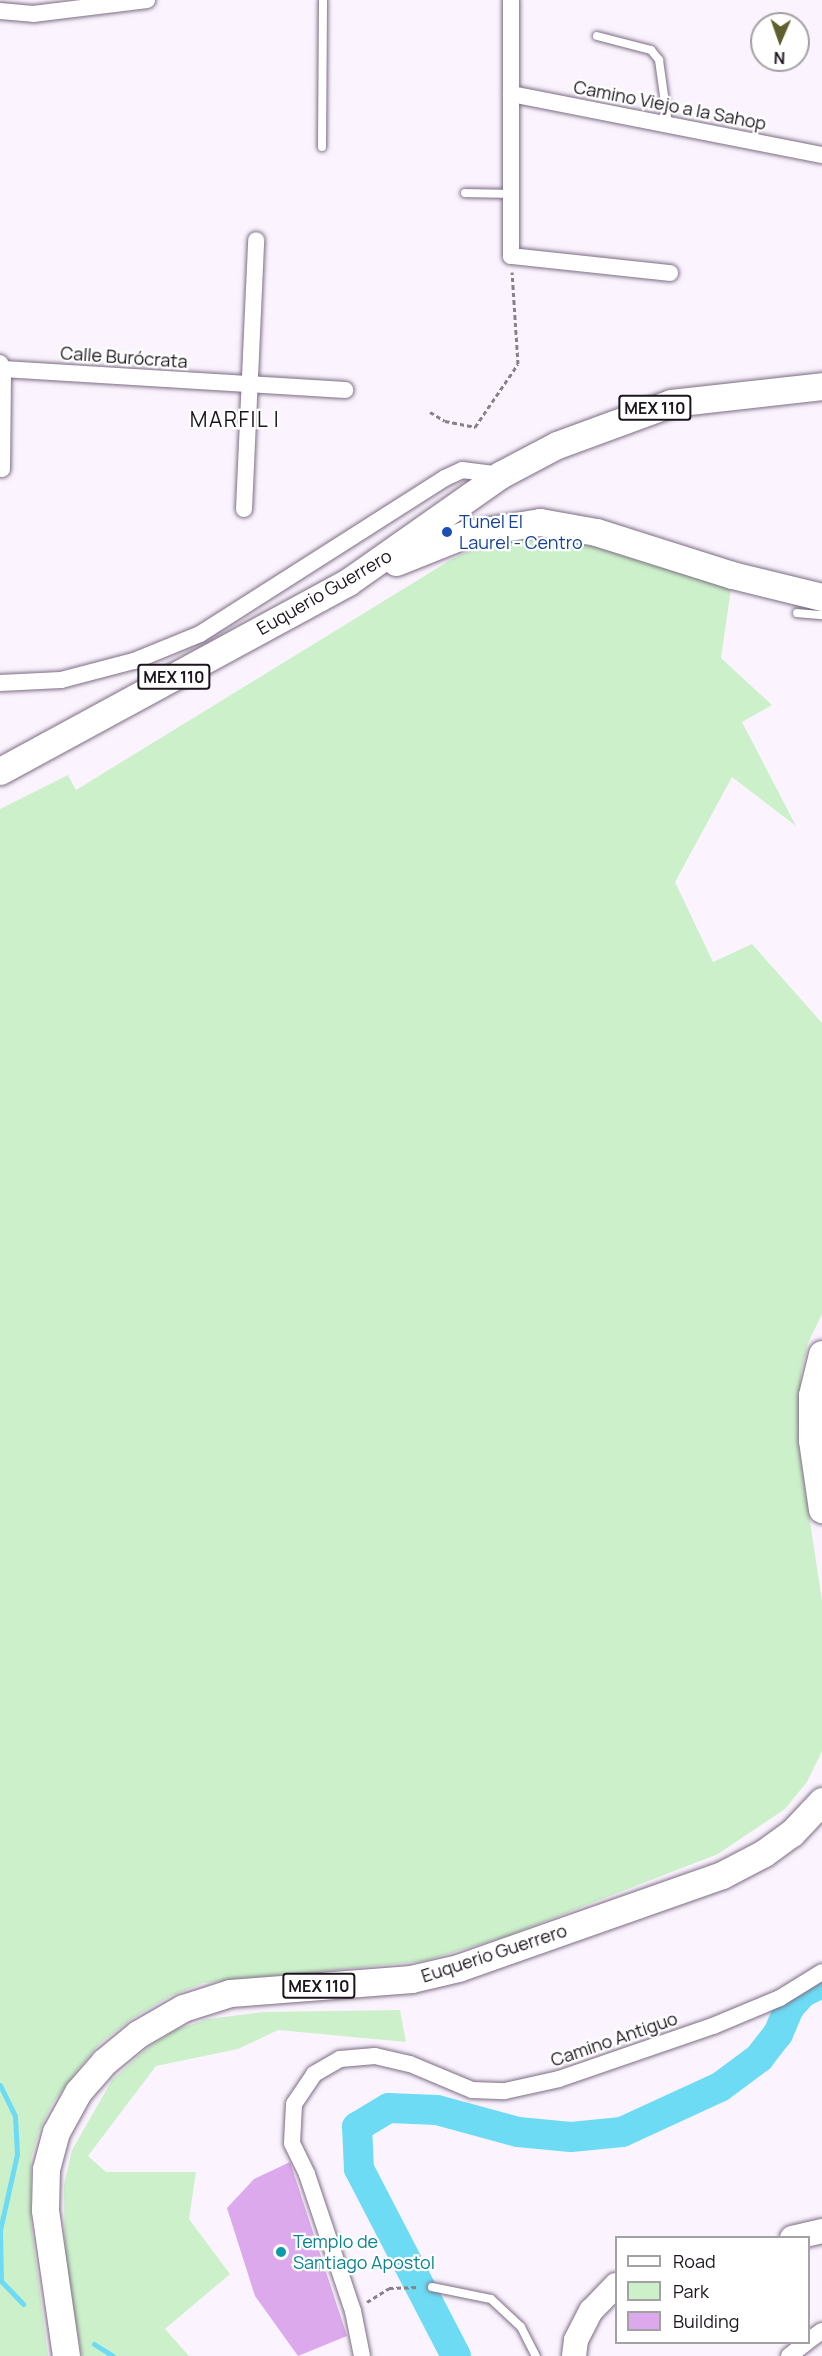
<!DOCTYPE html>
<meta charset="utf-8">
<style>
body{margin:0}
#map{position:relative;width:822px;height:2356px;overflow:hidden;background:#fbf4fe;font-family:Manrope,sans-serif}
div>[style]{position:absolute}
.green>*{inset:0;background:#ccf1ca}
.stream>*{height:5px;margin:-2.5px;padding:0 2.5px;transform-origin:2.5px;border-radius:2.5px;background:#6ddbf4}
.river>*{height:30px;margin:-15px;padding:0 15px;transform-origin:15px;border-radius:15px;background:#6ddbf4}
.building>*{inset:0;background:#dba9ec}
.path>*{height:3px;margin-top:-1.5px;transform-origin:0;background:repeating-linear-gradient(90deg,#88818a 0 4.5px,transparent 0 7.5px)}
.roads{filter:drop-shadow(0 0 2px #7d6d83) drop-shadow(0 0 2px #7d6d83)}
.lane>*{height:8px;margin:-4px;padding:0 4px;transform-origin:4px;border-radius:4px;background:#fff}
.street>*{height:16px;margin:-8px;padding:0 8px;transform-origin:8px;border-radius:8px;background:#fff}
.secondary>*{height:24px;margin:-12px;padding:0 12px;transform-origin:12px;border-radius:12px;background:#fff}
.primary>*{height:27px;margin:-13.5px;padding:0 13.5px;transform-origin:13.5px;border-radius:13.5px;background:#fff}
.dots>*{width:16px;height:16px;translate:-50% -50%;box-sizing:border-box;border:3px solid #fff;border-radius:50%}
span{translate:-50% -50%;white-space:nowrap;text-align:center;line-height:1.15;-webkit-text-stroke:4.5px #fff;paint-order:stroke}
.shield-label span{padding:2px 4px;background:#fff;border:2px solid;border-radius:4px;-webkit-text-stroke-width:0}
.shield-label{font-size:16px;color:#1c151e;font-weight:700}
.street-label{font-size:18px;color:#1c151e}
.transit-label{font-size:18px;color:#164399}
.left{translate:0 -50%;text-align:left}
.culture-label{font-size:18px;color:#0d838f}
.quarter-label{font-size:21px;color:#1c151e;letter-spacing:1.5px}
.legend{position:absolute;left:615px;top:2236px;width:195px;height:108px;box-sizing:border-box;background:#fff;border:2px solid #a4a1a5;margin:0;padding:8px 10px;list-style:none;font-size:18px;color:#1c151e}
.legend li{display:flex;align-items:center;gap:12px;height:30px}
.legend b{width:30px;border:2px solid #a4a1a5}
.north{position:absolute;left:750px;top:12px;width:60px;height:60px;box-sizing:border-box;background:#fff;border:2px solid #a4a1a5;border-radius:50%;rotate:182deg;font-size:16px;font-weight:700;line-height:24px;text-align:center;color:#1c151e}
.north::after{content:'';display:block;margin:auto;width:21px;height:27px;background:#5e5f2c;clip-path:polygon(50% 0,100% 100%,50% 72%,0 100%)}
</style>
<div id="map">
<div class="green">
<i style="clip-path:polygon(576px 538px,614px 547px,731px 589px,721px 658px,772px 705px,742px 722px,796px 826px,732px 777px,675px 882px,713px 962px,752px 944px,822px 1023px,822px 1314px,808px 1343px,801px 1372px,798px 1441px,822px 1601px,822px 1751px,807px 1782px,785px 1809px,718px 1854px,507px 1936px,424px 1961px,204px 1983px,170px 1996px,131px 2019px,99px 2044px,75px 2073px,52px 2104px,39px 2131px,31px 2159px,31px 2224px,48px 2356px,0 2356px,0 809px,68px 775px,76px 790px,452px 559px,483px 545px,518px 539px)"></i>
<i style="clip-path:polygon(400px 2010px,406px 2042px,278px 2030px,238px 2049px,156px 2066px,88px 2156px,106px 2172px,196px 2172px,189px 2219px,230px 2274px,165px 2329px,189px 2356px,82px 2356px,65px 2268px,64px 2185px,72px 2150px,112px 2080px,150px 2046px,175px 2030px,208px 2019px,263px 2012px)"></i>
</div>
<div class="stream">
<i style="left:0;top:2085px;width:34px;rotate:64deg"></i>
<i style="left:15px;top:2116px;width:38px;rotate:87deg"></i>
<i style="left:17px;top:2154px;width:78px;rotate:102.6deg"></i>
<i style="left:0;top:2230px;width:51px;rotate:88.9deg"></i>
<i style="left:1px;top:2281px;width:32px;rotate:46deg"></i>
<i style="left:94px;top:2344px;width:22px;rotate:32deg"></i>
</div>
<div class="river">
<i style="left:456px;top:2356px;width:211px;rotate:-117.4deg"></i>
<i style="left:359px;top:2169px;width:42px;rotate:-92.7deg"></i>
<i style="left:357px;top:2127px;width:37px;rotate:-31deg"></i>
<i style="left:389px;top:2108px;width:48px;rotate:2.4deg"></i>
<i style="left:437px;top:2110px;width:84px;rotate:15.2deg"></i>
<i style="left:518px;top:2132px;width:53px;rotate:5.4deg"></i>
<i style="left:571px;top:2137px;width:51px;rotate:-5.6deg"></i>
<i style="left:622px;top:2132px;width:108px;rotate:-24.7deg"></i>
<i style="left:720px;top:2087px;width:49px;rotate:-36.6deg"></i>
<i style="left:759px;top:2058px;width:31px;rotate:-52deg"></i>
<i style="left:778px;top:2034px;width:28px;rotate:-67deg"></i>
<i style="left:789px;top:2008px;width:20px;rotate:-49deg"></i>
<i style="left:802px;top:1993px;width:22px;rotate:-27deg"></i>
</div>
<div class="building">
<i style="clip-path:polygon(290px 2162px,347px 2336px,298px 2356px,255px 2296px,227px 2208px,254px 2179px)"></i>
</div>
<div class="path">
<i style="left:430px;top:412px;width:17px;rotate:31deg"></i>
<i style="left:445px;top:421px;width:31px;rotate:11deg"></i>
<i style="left:475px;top:427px;width:76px;rotate:-55.7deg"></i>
<i style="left:518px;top:364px;width:92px;rotate:-93.7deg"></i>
<i style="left:367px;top:2302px;width:26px;rotate:-32deg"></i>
<i style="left:389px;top:2288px;width:30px;rotate:-2deg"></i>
</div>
<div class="roads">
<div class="lane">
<i style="left:597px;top:36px;width:56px;rotate:14.5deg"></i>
<i style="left:651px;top:50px;width:13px;rotate:51deg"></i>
<i style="left:659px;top:60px;width:65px;rotate:82deg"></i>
<i style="left:322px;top:147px;width:147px;rotate:-89.6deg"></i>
<i style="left:465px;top:193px;width:47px;rotate:1.2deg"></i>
<i style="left:797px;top:613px;width:25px;rotate:5deg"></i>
<i style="left:432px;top:2287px;width:60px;rotate:11.5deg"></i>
<i style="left:491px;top:2299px;width:41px;rotate:43deg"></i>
<i style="left:521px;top:2327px;width:33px;rotate:63deg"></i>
</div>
<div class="street">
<i style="left:511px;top:0;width:256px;rotate:90deg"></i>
<i style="left:511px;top:256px;width:160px;rotate:6.1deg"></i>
<i style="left:0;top:11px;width:33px;rotate:5deg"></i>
<i style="left:33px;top:14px;width:115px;rotate:-7deg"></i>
<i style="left:511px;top:94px;width:317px;rotate:11.1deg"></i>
<i style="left:0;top:363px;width:7px;rotate:63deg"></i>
<i style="left:3px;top:369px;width:343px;rotate:3.5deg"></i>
<i style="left:2px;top:469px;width:100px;rotate:-89.4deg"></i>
<i style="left:244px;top:509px;width:269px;rotate:-87.4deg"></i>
<i style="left:0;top:683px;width:61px;rotate:-2.8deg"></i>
<i style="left:61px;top:680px;width:75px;rotate:-14.6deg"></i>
<i style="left:134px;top:661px;width:71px;rotate:-22.2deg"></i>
<i style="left:200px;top:634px;width:290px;rotate:-32.5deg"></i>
<i style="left:445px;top:478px;width:19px;rotate:-25deg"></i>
<i style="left:462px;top:470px;width:38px;rotate:7deg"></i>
<i style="left:808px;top:2341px;width:17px;rotate:-36deg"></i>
<i style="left:362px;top:2356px;width:46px;rotate:-101.3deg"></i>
<i style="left:353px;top:2311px;width:145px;rotate:-108.6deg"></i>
<i style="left:307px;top:2174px;width:34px;rotate:-116deg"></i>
<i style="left:292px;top:2143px;width:39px;rotate:-87deg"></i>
<i style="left:294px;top:2104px;width:36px;rotate:-56deg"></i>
<i style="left:314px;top:2074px;width:30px;rotate:-30deg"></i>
<i style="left:340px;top:2059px;width:35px;rotate:-5deg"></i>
<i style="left:375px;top:2056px;width:36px;rotate:13deg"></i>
<i style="left:410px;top:2064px;width:67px;rotate:22.8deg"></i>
<i style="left:472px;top:2090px;width:33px;rotate:2deg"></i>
<i style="left:505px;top:2091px;width:55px;rotate:-12.5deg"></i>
<i style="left:559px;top:2079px;width:163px;rotate:-19deg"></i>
<i style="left:713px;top:2026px;width:73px;rotate:-22.7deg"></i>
<i style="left:780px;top:1998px;width:49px;rotate:-31.8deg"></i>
<i style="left:789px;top:2356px;width:23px;rotate:-38deg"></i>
</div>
<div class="secondary">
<i style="left:792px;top:2238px;width:31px;rotate:-13deg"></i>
<i style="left:574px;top:2356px;width:16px;rotate:-83deg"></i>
<i style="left:576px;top:2340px;width:33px;rotate:-63deg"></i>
<i style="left:591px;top:2311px;width:36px;rotate:-46deg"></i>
</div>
<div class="primary">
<i style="left:396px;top:562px;width:75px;rotate:-21.8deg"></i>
<i style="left:466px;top:534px;width:75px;rotate:-9.2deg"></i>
<i style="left:540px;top:522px;width:57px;rotate:10.1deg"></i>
<i style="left:596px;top:532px;width:143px;rotate:17.5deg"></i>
<i style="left:732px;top:575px;width:93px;rotate:13.7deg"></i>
<i style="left:0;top:771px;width:396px;rotate:-28.5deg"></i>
<i style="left:348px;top:582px;width:186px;rotate:-35.1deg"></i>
<i style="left:500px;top:475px;width:64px;rotate:-27.8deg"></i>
<i style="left:557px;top:445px;width:121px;rotate:-20.2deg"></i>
<i style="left:671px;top:403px;width:152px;rotate:-6.4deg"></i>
<i style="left:822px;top:1354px;width:42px;rotate:103.7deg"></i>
<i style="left:812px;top:1395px;width:45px;rotate:90deg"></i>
<i style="left:812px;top:1440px;width:70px;rotate:81.8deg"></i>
<i style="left:66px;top:2356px;width:148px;rotate:-98.2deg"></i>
<i style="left:45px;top:2210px;width:41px;rotate:-88.6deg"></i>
<i style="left:46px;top:2169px;width:38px;rotate:-75deg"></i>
<i style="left:56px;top:2132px;width:46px;rotate:-61.2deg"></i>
<i style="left:78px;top:2092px;width:40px;rotate:-49deg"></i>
<i style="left:104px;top:2062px;width:44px;rotate:-39.5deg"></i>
<i style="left:138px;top:2034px;width:52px;rotate:-30deg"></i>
<i style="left:183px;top:2008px;width:49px;rotate:-17.7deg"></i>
<i style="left:230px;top:1993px;width:182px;rotate:-4.4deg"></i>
<i style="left:411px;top:1979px;width:48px;rotate:-13.2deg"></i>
<i style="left:458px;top:1968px;width:280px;rotate:-19.4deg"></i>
<i style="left:722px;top:1875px;width:47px;rotate:-27.6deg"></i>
<i style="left:764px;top:1853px;width:34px;rotate:-36deg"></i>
<i style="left:792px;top:1833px;width:44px;rotate:-46.8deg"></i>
</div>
</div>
<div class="dots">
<i style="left:447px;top:532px;background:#1a4fb4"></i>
<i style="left:281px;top:2252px;background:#0f9aa8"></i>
</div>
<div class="shield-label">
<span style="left:655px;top:408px">MEX 110</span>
<span style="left:174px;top:677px">MEX 110</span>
<span style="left:319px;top:1986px">MEX 110</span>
</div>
<div class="street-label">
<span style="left:670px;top:105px;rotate:11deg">Camino Viejo a la Sahop</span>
<span style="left:124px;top:357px;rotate:4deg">Calle Burócrata</span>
<span style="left:324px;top:592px;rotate:-30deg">Euquerio Guerrero</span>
<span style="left:494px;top:1953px;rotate:-18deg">Euquerio Guerrero</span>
<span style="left:614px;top:2039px;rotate:-19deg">Camino Antiguo</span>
</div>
<div class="transit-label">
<span class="left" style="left:459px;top:532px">Tunel El<br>Laurel - Centro</span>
</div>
<div class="culture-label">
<span class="left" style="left:293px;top:2252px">Templo de<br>Santiago Apostol</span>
</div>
<div class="quarter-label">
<span style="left:235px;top:419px">MARFIL I</span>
</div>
<ul class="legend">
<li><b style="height:8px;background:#fff"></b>Road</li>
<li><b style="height:16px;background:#ccf1ca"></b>Park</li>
<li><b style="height:16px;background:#dba9ec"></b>Building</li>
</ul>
<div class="north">N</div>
</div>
